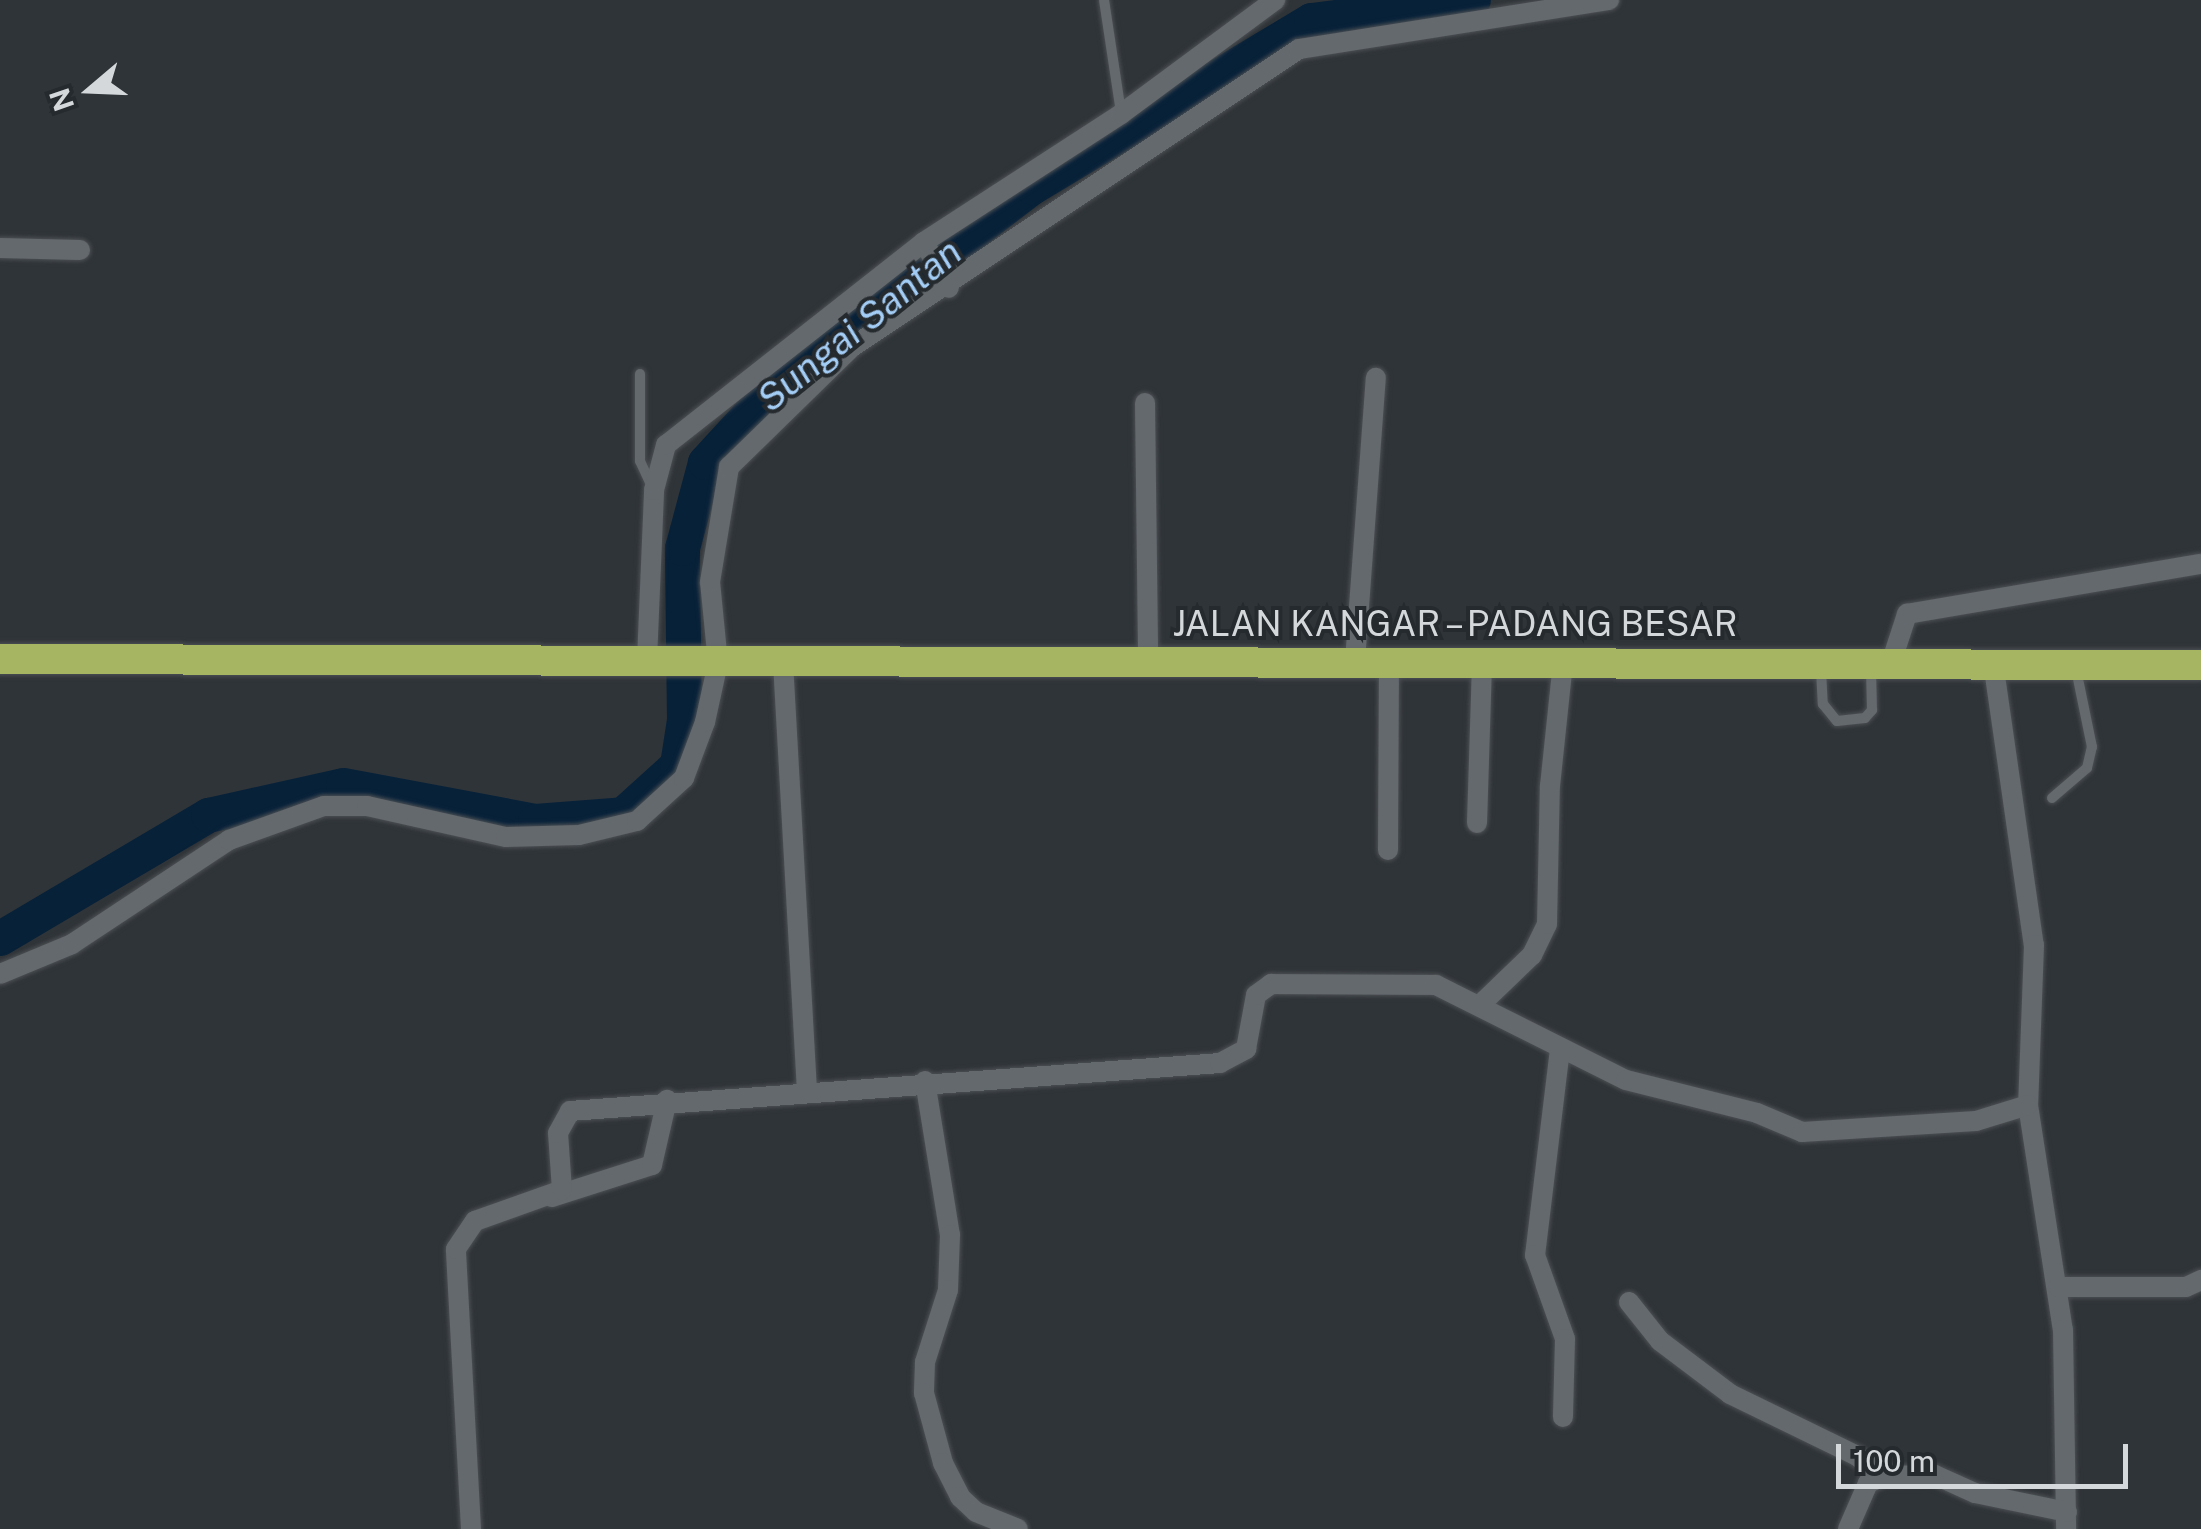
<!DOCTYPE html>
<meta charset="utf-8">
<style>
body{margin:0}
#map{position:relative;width:2201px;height:1529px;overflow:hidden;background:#2f3438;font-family:"Public Sans",sans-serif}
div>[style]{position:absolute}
.river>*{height:35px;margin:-17.5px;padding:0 17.5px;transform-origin:17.5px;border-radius:17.5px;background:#072139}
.roads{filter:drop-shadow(0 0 2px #4c5054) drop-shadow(0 0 2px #4c5054)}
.lane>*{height:10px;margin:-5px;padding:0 5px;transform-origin:5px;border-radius:5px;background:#64696e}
.street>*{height:20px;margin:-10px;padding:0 10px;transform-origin:10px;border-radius:10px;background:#64696e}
.highway>*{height:30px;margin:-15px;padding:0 15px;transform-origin:15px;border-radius:15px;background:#a6b561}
span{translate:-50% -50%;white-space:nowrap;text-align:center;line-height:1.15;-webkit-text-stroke:8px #252a2e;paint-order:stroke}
.street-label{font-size:35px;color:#d5d8db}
.water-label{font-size:38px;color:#a4cdf6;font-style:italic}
.north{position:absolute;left:40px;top:40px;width:100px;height:100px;-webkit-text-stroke:8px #252a2e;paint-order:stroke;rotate:251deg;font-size:28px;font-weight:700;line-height:40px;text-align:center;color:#d5d8db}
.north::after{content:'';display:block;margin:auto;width:35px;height:45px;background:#d5d8db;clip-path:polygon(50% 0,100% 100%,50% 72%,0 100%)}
.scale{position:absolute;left:1836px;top:1444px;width:292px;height:45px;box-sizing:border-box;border:5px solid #d5d8db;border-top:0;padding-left:12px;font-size:30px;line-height:35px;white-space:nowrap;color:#d5d8db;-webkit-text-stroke:8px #252a2e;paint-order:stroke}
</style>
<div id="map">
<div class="river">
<i style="left:0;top:938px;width:242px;rotate:-30.6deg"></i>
<i style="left:208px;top:815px;width:138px;rotate:-12.5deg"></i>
<i style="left:343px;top:785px;width:195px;rotate:10.6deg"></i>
<i style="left:535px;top:821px;width:88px;rotate:-4.5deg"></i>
<i style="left:623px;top:814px;width:73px;rotate:-42.2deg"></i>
<i style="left:677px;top:765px;width:46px;rotate:-81.2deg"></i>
<i style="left:684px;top:720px;width:172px;rotate:-90.7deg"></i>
<i style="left:682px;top:548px;width:89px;rotate:-75deg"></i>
<i style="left:705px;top:462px;width:103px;rotate:-47.4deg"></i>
<i style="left:775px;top:386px;width:325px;rotate:-37.8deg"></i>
<i style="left:1032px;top:187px;width:325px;rotate:-30.9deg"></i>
<i style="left:1311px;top:20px;width:163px;rotate:-7deg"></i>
</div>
<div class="roads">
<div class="lane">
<i style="left:1104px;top:0;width:114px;rotate:81.4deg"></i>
<i style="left:640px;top:374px;width:87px;rotate:90deg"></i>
<i style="left:640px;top:461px;width:31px;rotate:65deg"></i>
<i style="left:1821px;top:670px;width:34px;rotate:87deg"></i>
<i style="left:1823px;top:704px;width:22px;rotate:51deg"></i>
<i style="left:1837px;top:721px;width:28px;rotate:-6deg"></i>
<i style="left:1865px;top:718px;width:11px;rotate:-49deg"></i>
<i style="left:1872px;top:710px;width:42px;rotate:-91.4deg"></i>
<i style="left:2052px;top:798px;width:46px;rotate:-40.6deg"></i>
<i style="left:2087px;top:768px;width:22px;rotate:-77deg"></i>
<i style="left:2092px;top:747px;width:80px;rotate:-101.6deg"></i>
</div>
<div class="street">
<i style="left:924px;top:242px;width:52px;rotate:61.5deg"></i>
<i style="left:0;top:248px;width:80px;rotate:1.4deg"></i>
<i style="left:1145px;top:403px;width:258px;rotate:89.3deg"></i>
<i style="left:647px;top:660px;width:170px;rotate:-87.6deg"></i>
<i style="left:654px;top:490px;width:47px;rotate:-75.1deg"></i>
<i style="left:666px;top:445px;width:328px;rotate:-38.2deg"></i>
<i style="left:924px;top:242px;width:235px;rotate:-33deg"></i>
<i style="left:1121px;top:114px;width:192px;rotate:-36.5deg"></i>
<i style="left:1355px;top:661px;width:284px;rotate:-85.8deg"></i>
<i style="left:783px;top:662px;width:431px;rotate:86.8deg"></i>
<i style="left:1993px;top:662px;width:286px;rotate:81.8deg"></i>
<i style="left:2034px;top:945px;width:160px;rotate:92.1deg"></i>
<i style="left:2028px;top:1105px;width:228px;rotate:81.2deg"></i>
<i style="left:2063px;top:1330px;width:199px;rotate:89.1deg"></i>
<i style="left:1891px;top:663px;width:52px;rotate:-71.9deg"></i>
<i style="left:1907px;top:614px;width:298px;rotate:-9.7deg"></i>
<i style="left:1477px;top:823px;width:161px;rotate:-88.2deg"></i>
<i style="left:1388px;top:850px;width:189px;rotate:-89.7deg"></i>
<i style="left:0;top:974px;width:78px;rotate:-22.6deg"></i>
<i style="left:72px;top:944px;width:188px;rotate:-33.5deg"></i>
<i style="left:229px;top:840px;width:101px;rotate:-19.7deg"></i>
<i style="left:324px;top:806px;width:43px"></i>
<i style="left:367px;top:806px;width:142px;rotate:12.6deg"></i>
<i style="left:506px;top:837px;width:73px;rotate:-1.6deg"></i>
<i style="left:579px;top:835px;width:60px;rotate:-13.6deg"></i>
<i style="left:637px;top:821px;width:64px;rotate:-42.5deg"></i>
<i style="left:684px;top:778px;width:60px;rotate:-69.4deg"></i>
<i style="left:705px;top:722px;width:60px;rotate:-77.6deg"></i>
<i style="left:718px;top:663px;width:81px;rotate:-95.6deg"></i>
<i style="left:710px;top:582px;width:117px;rotate:-80.6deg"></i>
<i style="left:729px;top:467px;width:172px;rotate:-44.3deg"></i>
<i style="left:852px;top:347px;width:537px;rotate:-33.69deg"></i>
<i style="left:1299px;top:49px;width:314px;rotate:-9deg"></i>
<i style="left:1481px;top:1004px;width:71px;rotate:-43.9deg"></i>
<i style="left:1532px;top:955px;width:34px;rotate:-64deg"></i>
<i style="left:1547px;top:924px;width:138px;rotate:-88.8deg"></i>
<i style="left:1550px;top:786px;width:124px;rotate:-84deg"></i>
<i style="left:1560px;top:1049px;width:208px;rotate:96.9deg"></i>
<i style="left:1535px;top:1255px;width:89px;rotate:70.3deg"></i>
<i style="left:1565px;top:1339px;width:78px;rotate:91.5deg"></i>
<i style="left:925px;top:1081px;width:156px;rotate:80.8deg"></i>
<i style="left:950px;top:1235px;width:55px;rotate:92.1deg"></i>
<i style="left:948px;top:1290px;width:76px;rotate:107.7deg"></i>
<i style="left:925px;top:1362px;width:31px;rotate:92deg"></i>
<i style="left:924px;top:1393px;width:73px;rotate:74.8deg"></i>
<i style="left:943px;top:1463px;width:38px;rotate:63deg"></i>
<i style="left:960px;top:1497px;width:22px;rotate:43deg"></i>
<i style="left:976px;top:1512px;width:45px;rotate:22deg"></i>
<i style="left:552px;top:1197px;width:105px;rotate:-17.7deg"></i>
<i style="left:652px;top:1165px;width:67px;rotate:-77deg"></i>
<i style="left:2058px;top:1287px;width:128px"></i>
<i style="left:2186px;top:1287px;width:17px;rotate:-25deg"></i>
<i style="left:1629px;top:1302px;width:50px;rotate:51.5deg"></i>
<i style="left:1660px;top:1341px;width:88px;rotate:37.1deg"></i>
<i style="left:1730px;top:1394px;width:141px;rotate:26deg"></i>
<i style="left:1857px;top:1456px;width:34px;rotate:37deg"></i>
<i style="left:1884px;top:1476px;width:51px;rotate:-1.1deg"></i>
<i style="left:1935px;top:1475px;width:44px;rotate:24.2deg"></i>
<i style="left:1975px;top:1493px;width:94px;rotate:11.7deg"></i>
<i style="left:471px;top:1529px;width:280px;rotate:-93.1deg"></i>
<i style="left:456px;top:1249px;width:34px;rotate:-56deg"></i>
<i style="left:475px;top:1221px;width:92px;rotate:-19.6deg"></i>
<i style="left:562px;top:1190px;width:57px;rotate:-94deg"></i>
<i style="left:558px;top:1133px;width:25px;rotate:-61deg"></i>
<i style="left:570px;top:1111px;width:652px;rotate:-4.22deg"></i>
<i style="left:1220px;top:1063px;width:30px;rotate:-28deg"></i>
<i style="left:1246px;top:1049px;width:55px;rotate:-79.5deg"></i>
<i style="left:1256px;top:995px;width:19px;rotate:-36deg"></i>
<i style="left:1271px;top:984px;width:165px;rotate:0.3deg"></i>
<i style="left:1436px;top:985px;width:212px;rotate:26.6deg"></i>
<i style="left:1626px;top:1080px;width:135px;rotate:14.1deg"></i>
<i style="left:1757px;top:1113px;width:49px;rotate:22.9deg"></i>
<i style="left:1802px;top:1132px;width:174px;rotate:-3.6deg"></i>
<i style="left:1976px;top:1121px;width:54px;rotate:-17.1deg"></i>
<i style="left:1848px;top:1529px;width:50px;rotate:-66.5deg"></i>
<i style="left:1868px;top:1483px;width:17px;rotate:-24deg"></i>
</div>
<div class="highway">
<i style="left:0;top:659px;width:2201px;rotate:0.16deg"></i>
</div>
</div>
<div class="street-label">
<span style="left:1455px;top:624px">JALAN KANGAR – PADANG BESAR</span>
</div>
<div class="water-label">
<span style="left:859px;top:325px;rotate:-39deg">Sungai Santan</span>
</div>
<div class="north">N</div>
<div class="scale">100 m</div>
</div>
